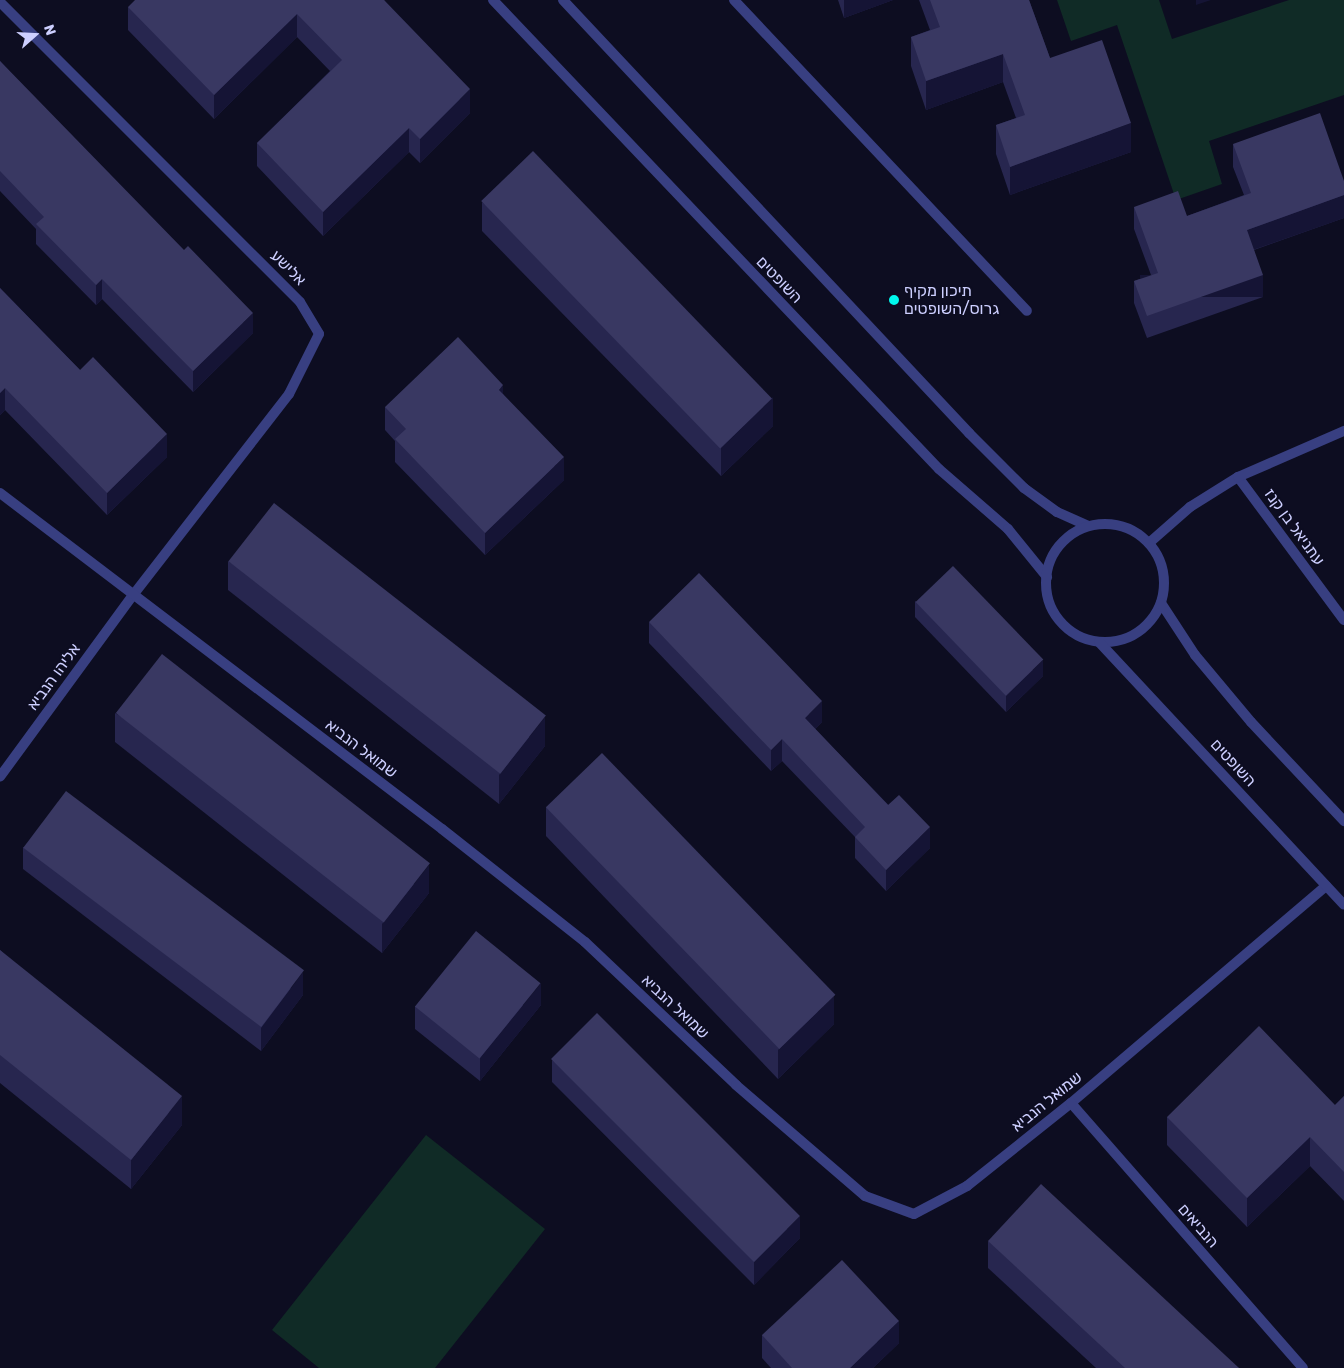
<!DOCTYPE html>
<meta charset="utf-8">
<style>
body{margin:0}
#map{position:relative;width:1344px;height:1368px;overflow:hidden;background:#0d0d21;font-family:Rubik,"Noto Sans Hebrew",sans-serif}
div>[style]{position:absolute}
.green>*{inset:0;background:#102b26}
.minor>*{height:10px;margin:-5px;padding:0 5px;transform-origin:5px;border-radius:5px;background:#383f81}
.tertiary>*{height:10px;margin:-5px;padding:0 5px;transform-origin:5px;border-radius:5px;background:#383f81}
.tertiary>.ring{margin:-5px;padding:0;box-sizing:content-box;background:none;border:10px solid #383f81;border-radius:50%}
.wall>*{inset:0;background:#27264f}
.shaded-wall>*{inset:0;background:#151435;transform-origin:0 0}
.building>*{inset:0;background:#393862;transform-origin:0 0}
.dots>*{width:14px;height:14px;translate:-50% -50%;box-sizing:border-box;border:2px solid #0d0d21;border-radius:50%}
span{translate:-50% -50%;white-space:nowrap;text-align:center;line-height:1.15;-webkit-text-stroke:4px #0d0d21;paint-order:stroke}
.street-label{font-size:16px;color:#cdcfff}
.poi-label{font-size:16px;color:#cdcfff}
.left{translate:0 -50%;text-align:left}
.north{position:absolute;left:10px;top:10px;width:50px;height:50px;-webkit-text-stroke:4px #0d0d21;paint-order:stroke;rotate:71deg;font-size:14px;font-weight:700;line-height:20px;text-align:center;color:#cdcfff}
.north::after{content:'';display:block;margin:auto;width:18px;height:22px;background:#cdcfff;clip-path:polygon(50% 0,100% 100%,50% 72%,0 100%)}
</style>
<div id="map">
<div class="green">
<i style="clip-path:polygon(1057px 0,1159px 0,1172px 39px,1289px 0,1344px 0,1344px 95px,1209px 141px,1222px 184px,1176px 200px,1117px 25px,1071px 41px)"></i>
<i style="clip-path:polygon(426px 1135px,545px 1229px,435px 1368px,319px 1368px,272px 1330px)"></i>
</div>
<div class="minor">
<i style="left:734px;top:0;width:427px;rotate:46.7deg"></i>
<i style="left:0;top:2px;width:424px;rotate:45deg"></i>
<i style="left:300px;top:302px;width:37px;rotate:59deg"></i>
<i style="left:319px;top:334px;width:67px;rotate:116.6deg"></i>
<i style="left:289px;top:394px;width:254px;rotate:127.8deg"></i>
<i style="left:133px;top:595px;width:225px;rotate:126.2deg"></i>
<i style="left:1238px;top:477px;width:178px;rotate:53.5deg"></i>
<i style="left:0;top:493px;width:555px;rotate:37.24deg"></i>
<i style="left:442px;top:829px;width:182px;rotate:38.3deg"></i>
<i style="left:585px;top:942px;width:208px;rotate:43.4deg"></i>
<i style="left:736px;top:1085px;width:170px;rotate:40.7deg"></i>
<i style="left:865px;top:1196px;width:52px;rotate:20.2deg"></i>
<i style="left:914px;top:1214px;width:60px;rotate:-27.8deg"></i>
<i style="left:967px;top:1186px;width:133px;rotate:-38.6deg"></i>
<i style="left:1071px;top:1103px;width:335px;rotate:-40.4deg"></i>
<i style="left:1149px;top:543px;width:55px;rotate:-41.3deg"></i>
<i style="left:1190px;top:507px;width:57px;rotate:-32deg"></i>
<i style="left:1238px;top:477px;width:116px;rotate:-23.5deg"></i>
<i style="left:1071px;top:1103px;width:352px;rotate:48.8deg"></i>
</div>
<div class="tertiary">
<i style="left:493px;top:0;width:647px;rotate:46.44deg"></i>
<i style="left:939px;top:469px;width:91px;rotate:41deg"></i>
<i style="left:1008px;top:529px;width:62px;rotate:50.9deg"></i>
<i style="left:563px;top:0;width:594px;rotate:46.84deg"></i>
<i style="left:969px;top:433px;width:78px;rotate:45deg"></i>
<i style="left:1024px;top:488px;width:41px;rotate:36deg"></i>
<i style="left:1057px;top:512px;width:34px;rotate:24deg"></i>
<i class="ring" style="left:1046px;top:524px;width:108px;height:108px"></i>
<i style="left:1161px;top:603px;width:62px;rotate:56.8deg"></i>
<i style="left:1195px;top:655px;width:87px;rotate:50.1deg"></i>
<i style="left:1251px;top:722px;width:136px;rotate:46.8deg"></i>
<i style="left:1099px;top:642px;width:359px;rotate:47deg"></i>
</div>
<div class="wall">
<i style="clip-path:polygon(384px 0,470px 113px,420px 163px,409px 152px,323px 236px,257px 166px,257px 143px,330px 71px,297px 37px,214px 119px,128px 30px,128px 7px)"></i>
<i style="clip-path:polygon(838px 0,893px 0,844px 18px)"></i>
<i style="clip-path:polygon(919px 0,1029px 0,1050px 58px,1131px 152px,1010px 195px,996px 154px,996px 125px,1016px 118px,1003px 82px,926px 110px,911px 66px,911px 37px,930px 30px)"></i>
<i style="clip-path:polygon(0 61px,253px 333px,193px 392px,102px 299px,96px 305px,36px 244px,36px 229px,0 191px)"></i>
<i style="clip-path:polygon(1233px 144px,1344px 181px,1344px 218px,1254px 250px,1263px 297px,1147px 338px,1134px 303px,1134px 281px,1151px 275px,1134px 229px,1134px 207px,1187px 216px,1244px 195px,1233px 167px)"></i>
<i style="clip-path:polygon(482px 202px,773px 426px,721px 476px,482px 231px)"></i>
<i style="clip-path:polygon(0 288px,80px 370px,167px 457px,107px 515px,5px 410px,0 415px)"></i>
<i style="clip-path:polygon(503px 394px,564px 480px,485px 555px,395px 462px,395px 441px,385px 430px,385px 407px)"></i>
<i style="clip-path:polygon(228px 561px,545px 746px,499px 804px,228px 590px)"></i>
<i style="clip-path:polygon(915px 601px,1043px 676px,1006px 712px,915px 617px)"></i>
<i style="clip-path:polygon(649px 622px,822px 722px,815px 729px,930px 848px,886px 891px,855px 858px,855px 837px,782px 761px,771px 771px,649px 643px)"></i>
<i style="clip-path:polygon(115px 713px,429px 893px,382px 953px,115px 742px)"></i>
<i style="clip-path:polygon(546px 807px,834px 1024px,778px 1079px,546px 836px)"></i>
<i style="clip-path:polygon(23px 847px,303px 995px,261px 1051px,23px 869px)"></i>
<i style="clip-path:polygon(0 950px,182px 1125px,131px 1189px,0 1083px)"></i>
<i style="clip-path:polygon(541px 1005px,480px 1081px,415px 1029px,415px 1006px)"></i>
<i style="clip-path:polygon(552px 1060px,800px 1238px,754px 1285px,552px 1082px)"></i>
<i style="clip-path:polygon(1344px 1096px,1344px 1201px,1310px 1166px,1247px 1227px,1167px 1145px,1167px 1117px,1335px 1105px)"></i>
<i style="clip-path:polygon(988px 1241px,1239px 1368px,1096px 1368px,988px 1268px)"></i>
<i style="clip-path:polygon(762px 1335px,899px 1343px,873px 1368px,771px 1368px,762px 1358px)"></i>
</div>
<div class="shaded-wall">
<i style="clip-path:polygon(844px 0,893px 0,844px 18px)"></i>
<i style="clip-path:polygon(1196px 0,1211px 0,1196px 5px)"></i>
<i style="clip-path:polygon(297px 14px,297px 37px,214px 119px,214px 95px)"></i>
<i style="clip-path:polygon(1003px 54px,1003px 82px,926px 110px,926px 81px)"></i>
<i style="clip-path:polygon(470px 89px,470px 113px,420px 163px,420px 139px)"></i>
<i style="clip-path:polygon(1131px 123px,1131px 152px,1010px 195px,1010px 167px)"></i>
<i style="clip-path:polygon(409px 128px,409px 152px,323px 236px,323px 212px)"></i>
<i style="clip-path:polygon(1344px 195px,1344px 218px,1247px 252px,1247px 230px)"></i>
<i style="left:1263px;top:275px;width:22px;height:123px;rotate:90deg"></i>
<i style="clip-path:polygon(102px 279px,102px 299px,96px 305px,96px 285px)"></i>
<i style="clip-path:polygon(253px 313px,253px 333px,193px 392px,193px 371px)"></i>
<i style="clip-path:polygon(503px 385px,503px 408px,499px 390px)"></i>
<i style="clip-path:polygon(5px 388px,5px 410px,0 415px,0 393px)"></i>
<i style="clip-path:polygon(773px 397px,773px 426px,721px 476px,721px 448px)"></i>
<i style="clip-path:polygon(167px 434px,167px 457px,107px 515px,107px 493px)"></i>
<i style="clip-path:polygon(564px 457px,564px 480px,485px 555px,485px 533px)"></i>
<i style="clip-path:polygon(1043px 660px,1043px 676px,1006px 712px,1006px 696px)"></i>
<i style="clip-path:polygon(822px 701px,822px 722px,805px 739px,805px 718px)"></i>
<i style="clip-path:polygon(545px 717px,545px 746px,499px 804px,499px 775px)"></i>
<i style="clip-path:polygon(782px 739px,782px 761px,771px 771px,771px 750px)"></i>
<i style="clip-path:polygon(930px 827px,930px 848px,886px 891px,886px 870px)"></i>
<i style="clip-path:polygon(429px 865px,429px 893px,382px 953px,382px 924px)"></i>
<i style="clip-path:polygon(303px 972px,303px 995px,261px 1051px,261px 1028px)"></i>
<i style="clip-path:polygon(541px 983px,541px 1005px,480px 1081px,480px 1058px)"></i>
<i style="clip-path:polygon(834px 996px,834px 1024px,778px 1079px,778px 1050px)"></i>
<i style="clip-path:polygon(182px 1096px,182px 1125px,131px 1189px,131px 1160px)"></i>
<i style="clip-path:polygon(1310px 1137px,1310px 1166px,1247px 1227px,1247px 1198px)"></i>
<i style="clip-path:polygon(800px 1216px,800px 1238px,754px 1285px,754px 1262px)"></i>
<i style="clip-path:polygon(899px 1321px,899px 1343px,873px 1368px,850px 1368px)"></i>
</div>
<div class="building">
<i style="clip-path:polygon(135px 0,384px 0,470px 89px,420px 139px,409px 128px,323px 212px,257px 143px,342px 60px,297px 14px,214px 95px,128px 7px)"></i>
<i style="clip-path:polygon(930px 0,1029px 0,1050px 58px,1102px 40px,1131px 123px,1010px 167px,996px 125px,1025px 115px,1003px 54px,926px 81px,911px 37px,940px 27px)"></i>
<i style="clip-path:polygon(0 61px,184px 250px,188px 246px,253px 313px,193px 371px,102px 279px,96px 285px,36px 224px,44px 217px,0 171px)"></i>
<i style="clip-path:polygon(1320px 113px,1344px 181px,1344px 195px,1247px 230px,1263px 275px,1147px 316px,1134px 281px,1158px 273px,1134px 207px,1178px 191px,1187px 216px,1251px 193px,1233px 144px)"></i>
<i style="left:533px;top:151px;width:344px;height:72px;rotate:46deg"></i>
<i style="clip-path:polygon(0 288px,80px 370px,93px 357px,167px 434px,107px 493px,5px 388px,0 393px)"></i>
<i style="clip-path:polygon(458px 337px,503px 385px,499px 390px,564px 457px,485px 533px,395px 439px,406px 429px,385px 407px)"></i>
<i style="left:274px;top:503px;width:345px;height:74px;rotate:38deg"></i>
<i style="left:953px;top:566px;width:130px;height:52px;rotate:46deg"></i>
<i style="clip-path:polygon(699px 573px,822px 701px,805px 718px,888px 805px,899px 795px,930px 827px,886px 870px,855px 837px,865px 827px,782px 739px,771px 750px,649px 622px)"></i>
<i style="left:162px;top:654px;width:340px;height:75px;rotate:38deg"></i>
<i style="left:602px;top:753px;width:336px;height:78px;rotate:46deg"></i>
<i style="left:66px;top:791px;width:298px;height:71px;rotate:37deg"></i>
<i style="left:476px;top:931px;width:83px;height:97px;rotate:39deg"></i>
<i style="clip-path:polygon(0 950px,182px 1096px,131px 1160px,0 1055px)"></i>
<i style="left:597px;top:1013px;width:287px;height:65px;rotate:45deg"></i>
<i style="clip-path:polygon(1259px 1026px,1335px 1105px,1344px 1096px,1344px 1172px,1310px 1137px,1247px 1198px,1167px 1117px)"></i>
<i style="clip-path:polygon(1041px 1184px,1239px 1368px,1125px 1368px,988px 1241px)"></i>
<i style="clip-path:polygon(842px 1260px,899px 1321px,850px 1368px,792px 1368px,762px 1335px)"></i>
</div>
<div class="dots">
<i style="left:894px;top:300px;background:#00f8ed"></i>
</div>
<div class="street-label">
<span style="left:288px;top:268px;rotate:45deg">אלישע</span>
<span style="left:779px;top:280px;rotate:46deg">השופטים</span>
<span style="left:1294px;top:527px;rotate:54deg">עתניאל בן קנז</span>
<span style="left:54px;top:677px;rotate:-54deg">אליהו הנביא</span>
<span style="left:361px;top:749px;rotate:37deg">שמואל הנביא</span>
<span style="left:1233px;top:763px;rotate:47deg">השופטים</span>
<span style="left:675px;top:1007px;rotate:43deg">שמואל הנביא</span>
<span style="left:1047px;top:1102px;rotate:-39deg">שמואל הנביא</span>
<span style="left:1198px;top:1226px;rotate:49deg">הנביאים</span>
</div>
<div class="poi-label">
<span class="left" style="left:904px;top:300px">תיכון מקיף<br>גרוס/השופטים</span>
</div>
<div class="north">N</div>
</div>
